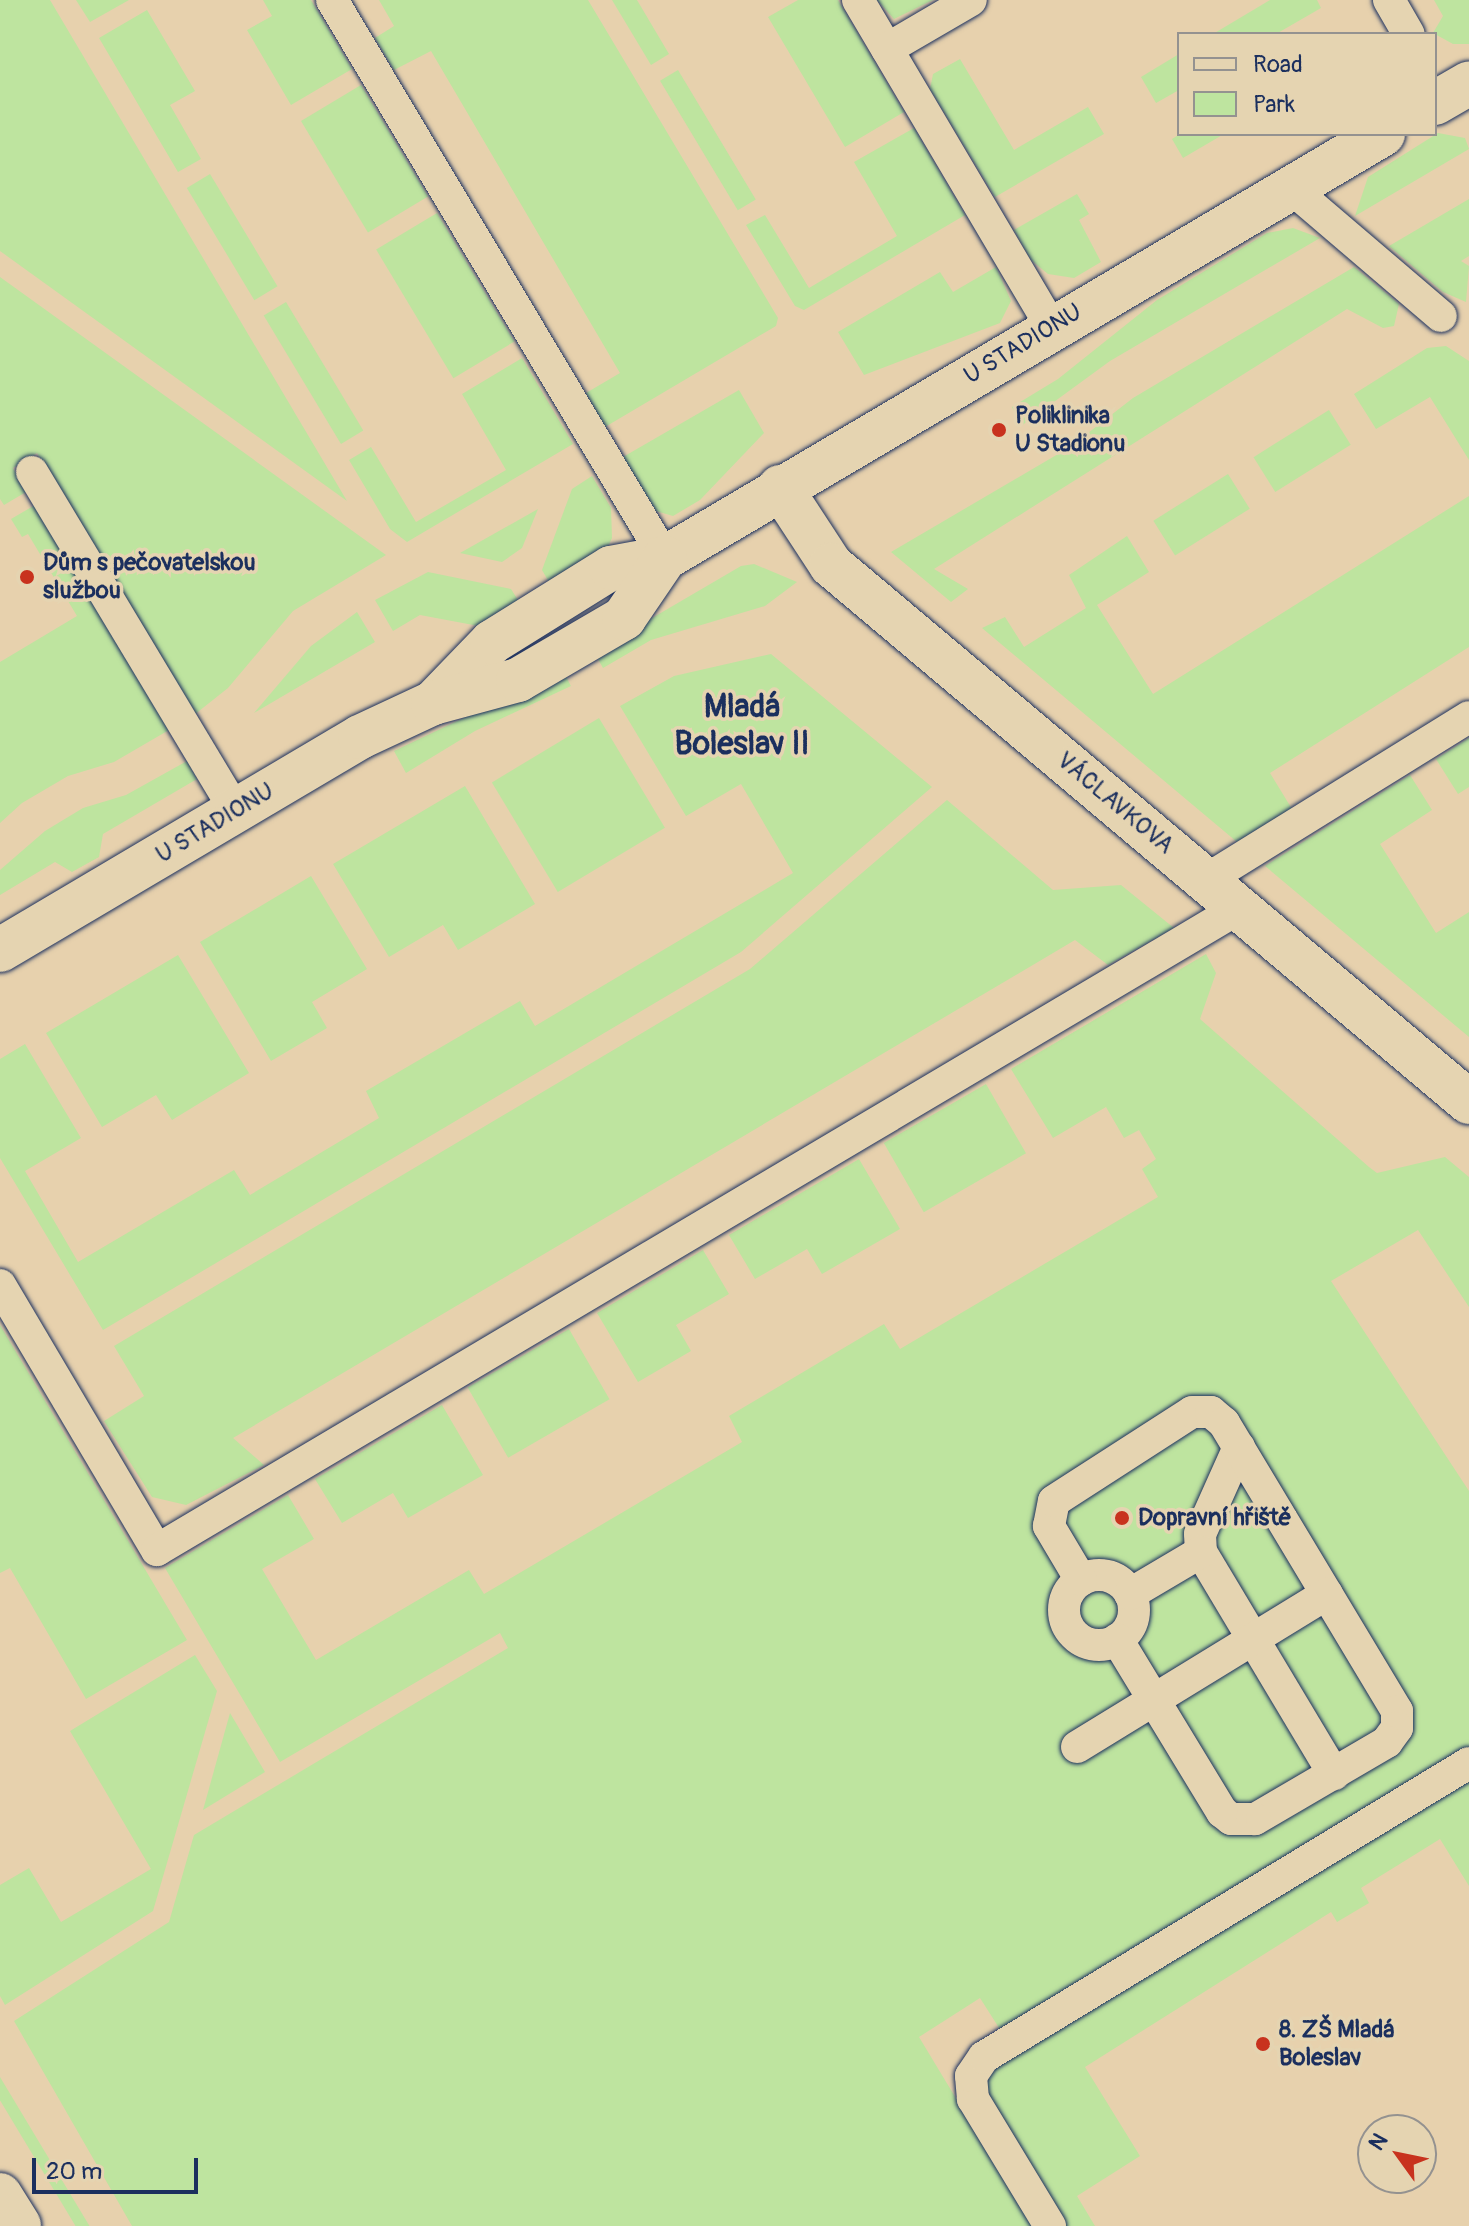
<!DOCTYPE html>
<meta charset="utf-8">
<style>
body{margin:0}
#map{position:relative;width:1469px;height:2226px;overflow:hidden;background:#e7d1ad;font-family:Pangolin,sans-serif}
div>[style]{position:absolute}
.green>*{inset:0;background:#bee49f;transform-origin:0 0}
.roads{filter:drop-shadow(0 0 2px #1b2f5e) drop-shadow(0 0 2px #1b2f5e)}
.lane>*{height:32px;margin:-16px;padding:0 16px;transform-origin:16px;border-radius:16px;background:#e5d4b1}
.lane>.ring{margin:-16px;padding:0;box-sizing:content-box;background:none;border:32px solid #e5d4b1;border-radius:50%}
.street>*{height:44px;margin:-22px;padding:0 22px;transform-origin:22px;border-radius:22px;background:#e5d4b1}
.dots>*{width:22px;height:22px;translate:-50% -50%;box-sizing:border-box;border:4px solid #e5d4b1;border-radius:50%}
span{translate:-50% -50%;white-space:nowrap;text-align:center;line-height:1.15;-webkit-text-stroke:7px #e5d4b1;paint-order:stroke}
.street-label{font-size:24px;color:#1b2f5e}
.poi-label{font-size:24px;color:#1b2f5e;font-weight:700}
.left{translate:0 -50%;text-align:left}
.district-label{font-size:32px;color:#1b2f5e;font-weight:700}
.legend{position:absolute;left:1177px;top:32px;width:260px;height:104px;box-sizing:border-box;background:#e5d4b1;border:2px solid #949290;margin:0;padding:10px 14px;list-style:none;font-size:24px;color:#1b2f5e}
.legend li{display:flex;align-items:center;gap:16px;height:40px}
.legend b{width:40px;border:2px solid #949290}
.north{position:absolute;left:1357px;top:2114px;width:80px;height:80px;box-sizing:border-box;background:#e5d4b1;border:2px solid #949290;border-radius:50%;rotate:303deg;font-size:22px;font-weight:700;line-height:32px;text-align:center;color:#1b2f5e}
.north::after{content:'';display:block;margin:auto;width:28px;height:36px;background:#c8321e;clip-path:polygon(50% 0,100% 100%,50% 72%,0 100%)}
.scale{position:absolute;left:32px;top:2158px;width:166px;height:36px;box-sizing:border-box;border:4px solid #1b2f5e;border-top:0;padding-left:10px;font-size:24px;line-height:28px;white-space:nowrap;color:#1b2f5e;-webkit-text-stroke:6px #e5d4b1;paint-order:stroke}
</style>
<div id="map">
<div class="green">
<i style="clip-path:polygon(0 0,50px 0,347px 501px,0 251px)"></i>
<i style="clip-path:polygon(76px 0,129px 0,90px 22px)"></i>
<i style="clip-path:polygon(263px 0,311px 0,352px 69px,291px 105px,247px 30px,272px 16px)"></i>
<i style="clip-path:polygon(379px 0,588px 0,778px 318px,776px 326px,605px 427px,586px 393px,620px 373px,431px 51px,394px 70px,375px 38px,394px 26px)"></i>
<i style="clip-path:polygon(612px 0,637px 0,669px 54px,651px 65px)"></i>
<i style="clip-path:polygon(798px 0,838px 0,904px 112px,845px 147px,768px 17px)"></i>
<i style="clip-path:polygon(877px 0,933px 0,894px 19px)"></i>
<i style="clip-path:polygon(1270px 0,1317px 0,1321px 8px,1276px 34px,1213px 34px)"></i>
<i style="clip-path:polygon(1434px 0,1469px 0,1469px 44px,1453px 44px,1433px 33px,1443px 16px)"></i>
<i style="clip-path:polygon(147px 10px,195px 91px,170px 105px,201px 159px,178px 172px,99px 38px)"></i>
<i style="clip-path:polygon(1179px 54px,1179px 90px,1156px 103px,1141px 77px)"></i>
<i style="clip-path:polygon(960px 59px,1014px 150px,1088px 107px,1104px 134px,995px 197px,930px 89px,933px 74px)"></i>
<i style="left:678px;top:70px;width:151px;height:21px;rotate:59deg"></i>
<i style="left:361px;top:85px;width:130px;height:70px;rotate:59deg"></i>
<i style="clip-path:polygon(914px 128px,965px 215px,804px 310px,795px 306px,746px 225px,765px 215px,809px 288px,897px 236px,854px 162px)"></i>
<i style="clip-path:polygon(1438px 133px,1465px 138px,1469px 149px,1355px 216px,1368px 177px)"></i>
<i style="clip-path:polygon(1180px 134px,1224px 134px,1183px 158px,1172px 139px)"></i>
<i style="left:210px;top:174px;width:131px;height:27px;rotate:59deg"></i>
<i style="clip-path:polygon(1077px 194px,1089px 214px,1079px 220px,1101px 262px,1074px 278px,1048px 274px,1031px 260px,1014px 230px)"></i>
<i style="clip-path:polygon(1469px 199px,1469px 256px,1461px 261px,1469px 266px,1466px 302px,1443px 292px,1389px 246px)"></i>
<i style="left:437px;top:213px;width:150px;height:71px;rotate:59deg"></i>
<i style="clip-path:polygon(1293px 228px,1320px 238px,1110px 361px,1021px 426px,1012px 407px,1058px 379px,1157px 300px,1267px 233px)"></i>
<i style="clip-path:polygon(996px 267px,1011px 301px,1000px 323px,864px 375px,838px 332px,940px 272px,953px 292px)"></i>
<i style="clip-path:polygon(1354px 267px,1399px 304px,1394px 326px,1383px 328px,1347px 309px,934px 569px,968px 589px,951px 602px,891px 552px,1070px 447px,1133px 398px)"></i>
<i style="clip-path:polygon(0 277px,386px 555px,293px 611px,228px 688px,194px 715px,37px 453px,13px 468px,26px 492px,4px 505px,0 499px)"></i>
<i style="left:286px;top:302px;width:150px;height:26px;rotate:59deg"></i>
<i style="clip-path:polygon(1446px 346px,1469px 361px,1469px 460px,1430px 397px,1376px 429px,1354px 394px,1427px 348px)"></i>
<i style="clip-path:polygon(522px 358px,573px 444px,407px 542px,390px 529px,349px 460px,371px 447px,416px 522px,506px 470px,462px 394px)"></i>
<i style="clip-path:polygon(739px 390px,764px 433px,700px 500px,673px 516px,656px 511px,623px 457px)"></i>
<i style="left:1329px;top:410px;width:41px;height:89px;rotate:58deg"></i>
<i style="left:1228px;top:474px;width:41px;height:88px;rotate:58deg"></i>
<i style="clip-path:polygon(592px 476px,611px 508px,612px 538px,604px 555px,553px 589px,542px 570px,572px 489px)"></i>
<i style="clip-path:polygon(1469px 496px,1469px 647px,1270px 773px,1292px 809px,1237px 842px,982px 628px,1005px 617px,1024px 647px,1086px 608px,1069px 575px,1127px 536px,1149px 572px,1097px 605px,1153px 694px)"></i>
<i style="clip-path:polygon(35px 505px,169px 730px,114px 762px,68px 776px,22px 803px,0 823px,0 662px,77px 616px,28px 534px,22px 537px,11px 519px)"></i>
<i style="clip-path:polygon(538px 509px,522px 548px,502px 562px,460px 553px)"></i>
<i style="clip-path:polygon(754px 564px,797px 582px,765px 606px,651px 640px,603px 668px,594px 652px,741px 566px)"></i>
<i style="clip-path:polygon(428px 572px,511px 589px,523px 608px,484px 627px,420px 615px,393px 631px,375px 600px)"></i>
<i style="clip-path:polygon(357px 612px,375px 642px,254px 713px,311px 646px)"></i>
<i style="clip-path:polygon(771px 654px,932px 787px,741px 952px,103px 1330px,0 1158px,0 1059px,25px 1044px,81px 1138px,25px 1171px,78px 1262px,234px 1170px,250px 1195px,379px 1118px,366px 1091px,520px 1001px,535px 1026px,793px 873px,741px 784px,686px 816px,620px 706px,674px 676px)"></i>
<i style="clip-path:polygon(563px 671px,571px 686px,475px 731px,406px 773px,394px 751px)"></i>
<i style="left:599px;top:718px;width:128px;height:125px;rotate:59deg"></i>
<i style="clip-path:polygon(1469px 738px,1469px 787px,1458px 794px,1436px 759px)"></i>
<i style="clip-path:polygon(187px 761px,197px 779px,103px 834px,99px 857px,72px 872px,55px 862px,0 895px,0 870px,45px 831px,83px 808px,126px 795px)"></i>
<i style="clip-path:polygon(1410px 775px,1432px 810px,1380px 844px,1436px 933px,1469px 912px,1469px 1037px,1265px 866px)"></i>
<i style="clip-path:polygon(465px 786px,535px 904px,458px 950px,443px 925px,389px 957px,333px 864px)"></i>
<i style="clip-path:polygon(947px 800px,1053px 890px,1121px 885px,1174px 928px,1108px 965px,1075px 940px,233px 1438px,264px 1465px,186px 1505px,152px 1497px,104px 1421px,144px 1396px,114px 1346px,750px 969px)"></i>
<i style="clip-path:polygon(311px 876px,367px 969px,312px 1002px,327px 1028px,271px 1061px,200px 942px)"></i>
<i style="clip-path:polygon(1206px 954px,1216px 973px,1200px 1019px,1369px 1167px,1377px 1173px,1445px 1157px,1469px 1177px,1469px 1307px,1418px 1230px,1331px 1281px,1469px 1491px,1469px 1747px,1001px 2031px,980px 1998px,919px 2037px,1033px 2226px,132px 2226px,14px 2021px,169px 1922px,194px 1835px,508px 1648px,500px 1633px,280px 1762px,165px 1568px,288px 1495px,314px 1539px,262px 1569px,316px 1660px,469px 1570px,484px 1594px,528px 1568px,742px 1442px,729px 1416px,884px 1324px,900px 1349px,1158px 1197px,1142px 1169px,1156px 1159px,1139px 1130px,1124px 1138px,1106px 1107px,1053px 1138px,1011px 1069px)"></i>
<i style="clip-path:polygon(178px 955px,249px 1073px,172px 1120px,156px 1095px,102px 1127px,46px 1033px)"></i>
<i style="left:986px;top:1084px;width:80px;height:118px;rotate:60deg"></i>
<i style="clip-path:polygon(859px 1159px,900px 1229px,822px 1274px,807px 1249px,755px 1279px,729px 1235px)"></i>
<i style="clip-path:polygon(703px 1250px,729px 1294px,676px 1325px,691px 1351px,638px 1382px,597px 1313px)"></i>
<i style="clip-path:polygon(0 1325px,187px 1640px,86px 1699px,10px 1568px,0 1573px)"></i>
<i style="left:569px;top:1329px;width:81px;height:117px;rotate:60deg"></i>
<i style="clip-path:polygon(442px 1405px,483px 1475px,408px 1518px,393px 1493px,342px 1523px,315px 1479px)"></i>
<i style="clip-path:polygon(195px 1655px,217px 1691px,153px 1911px,5px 2005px,0 1996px,0 1885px,29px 1868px,61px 1922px,151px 1869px,70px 1731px)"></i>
<i style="clip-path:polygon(230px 1713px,265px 1772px,203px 1810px)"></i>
<i style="clip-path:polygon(1469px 1780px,1469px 1886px,1440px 1839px,1361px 1888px,1369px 1903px,1337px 1922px,1331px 1912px,1085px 2067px,1140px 2156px,1077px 2196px,1095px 2226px,1066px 2226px,988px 2097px,986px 2080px,997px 2066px)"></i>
<i style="left:0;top:2077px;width:174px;height:12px;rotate:59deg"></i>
</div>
<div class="roads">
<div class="lane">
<i style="left:332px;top:0;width:650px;rotate:59.17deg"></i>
<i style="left:858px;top:0;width:379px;rotate:59.4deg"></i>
<i style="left:1389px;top:0;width:39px;rotate:60deg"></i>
<i style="left:887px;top:49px;width:97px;rotate:-30.3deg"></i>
<i style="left:1291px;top:188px;width:197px;rotate:40.5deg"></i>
<i style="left:32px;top:472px;width:396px;rotate:59deg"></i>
<i style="left:1206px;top:880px;width:309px;rotate:-31.8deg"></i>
<i style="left:0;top:1285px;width:308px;rotate:59.4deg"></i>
<i style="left:157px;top:1550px;width:1258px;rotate:-30.68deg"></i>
<i style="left:1239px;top:1447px;width:95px;rotate:114.1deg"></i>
<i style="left:1200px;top:1534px;width:18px;rotate:87deg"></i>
<i style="left:1201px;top:1552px;width:259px;rotate:59.1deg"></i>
<i class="ring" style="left:1064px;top:1575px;width:38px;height:38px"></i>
<i style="left:1081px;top:1580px;width:63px;rotate:-120.7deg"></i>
<i style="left:1049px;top:1526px;width:25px;rotate:-79deg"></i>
<i style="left:1054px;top:1501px;width:164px;rotate:-32.8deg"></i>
<i style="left:1192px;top:1412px;width:19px"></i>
<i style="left:1211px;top:1412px;width:17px;rotate:40deg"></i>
<i style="left:1224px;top:1423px;width:336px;rotate:59deg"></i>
<i style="left:1397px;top:1711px;width:17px;rotate:90deg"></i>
<i style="left:1397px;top:1728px;width:17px;rotate:126deg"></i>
<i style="left:1387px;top:1742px;width:153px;rotate:149.7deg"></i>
<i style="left:1255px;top:1819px;width:24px;rotate:180deg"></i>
<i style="left:1231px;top:1819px;width:11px;rotate:-142deg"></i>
<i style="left:1222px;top:1812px;width:202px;rotate:-121.3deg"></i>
<i style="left:1130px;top:1594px;width:82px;rotate:-30.6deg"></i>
<i style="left:1077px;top:1747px;width:293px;rotate:-31.5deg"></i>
<i style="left:1050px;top:2226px;width:149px;rotate:-121.2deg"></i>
<i style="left:973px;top:2099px;width:23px;rotate:-95deg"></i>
<i style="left:971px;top:2076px;width:23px;rotate:-56deg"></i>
<i style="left:984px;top:2057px;width:567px;rotate:-31.22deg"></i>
</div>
<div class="street">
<i style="left:1435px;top:103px;width:39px;rotate:-30deg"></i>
<i style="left:780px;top:487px;width:93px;rotate:56.8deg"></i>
<i style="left:831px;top:565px;width:834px;rotate:40.09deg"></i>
<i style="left:433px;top:703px;width:85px;rotate:-46deg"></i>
<i style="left:492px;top:642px;width:140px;rotate:-31.9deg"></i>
<i style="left:611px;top:568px;width:55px;rotate:-10.5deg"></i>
<i style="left:665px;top:558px;width:834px;rotate:-30.56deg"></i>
<i style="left:0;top:950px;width:418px;rotate:-30.6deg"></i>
<i style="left:360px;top:737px;width:81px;rotate:-25deg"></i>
<i style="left:433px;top:703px;width:88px;rotate:-15.1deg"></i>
<i style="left:518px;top:680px;width:123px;rotate:-30.3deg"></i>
<i style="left:624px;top:618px;width:73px;rotate:-55.7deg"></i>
<i style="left:0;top:2195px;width:36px;rotate:58deg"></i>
</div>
</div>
<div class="dots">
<i style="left:999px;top:430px;background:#c8321e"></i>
<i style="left:27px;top:577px;background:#c8321e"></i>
<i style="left:1122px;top:1518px;background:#c8321e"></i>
<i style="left:1263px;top:2044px;background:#c8321e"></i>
</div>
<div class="street-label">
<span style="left:1023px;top:344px;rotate:-31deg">U STADIONU</span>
<span style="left:1115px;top:803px;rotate:40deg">VÁCLAVKOVA</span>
<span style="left:215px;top:823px;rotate:-31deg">U STADIONU</span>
</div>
<div class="poi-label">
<span class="left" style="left:1015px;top:430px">Poliklinika<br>U Stadionu</span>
<span class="left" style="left:43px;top:577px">Dům s pečovatelskou<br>službou</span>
<span class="left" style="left:1138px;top:1518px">Dopravní hřiště</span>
<span class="left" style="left:1279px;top:2044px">8. ZŠ Mladá<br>Boleslav</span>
</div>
<div class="district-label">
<span style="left:742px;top:726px">Mladá<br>Boleslav II</span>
</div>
<ul class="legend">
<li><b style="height:10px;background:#e5d4b1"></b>Road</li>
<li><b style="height:22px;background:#bee49f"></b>Park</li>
</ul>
<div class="north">N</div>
<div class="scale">20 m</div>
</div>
